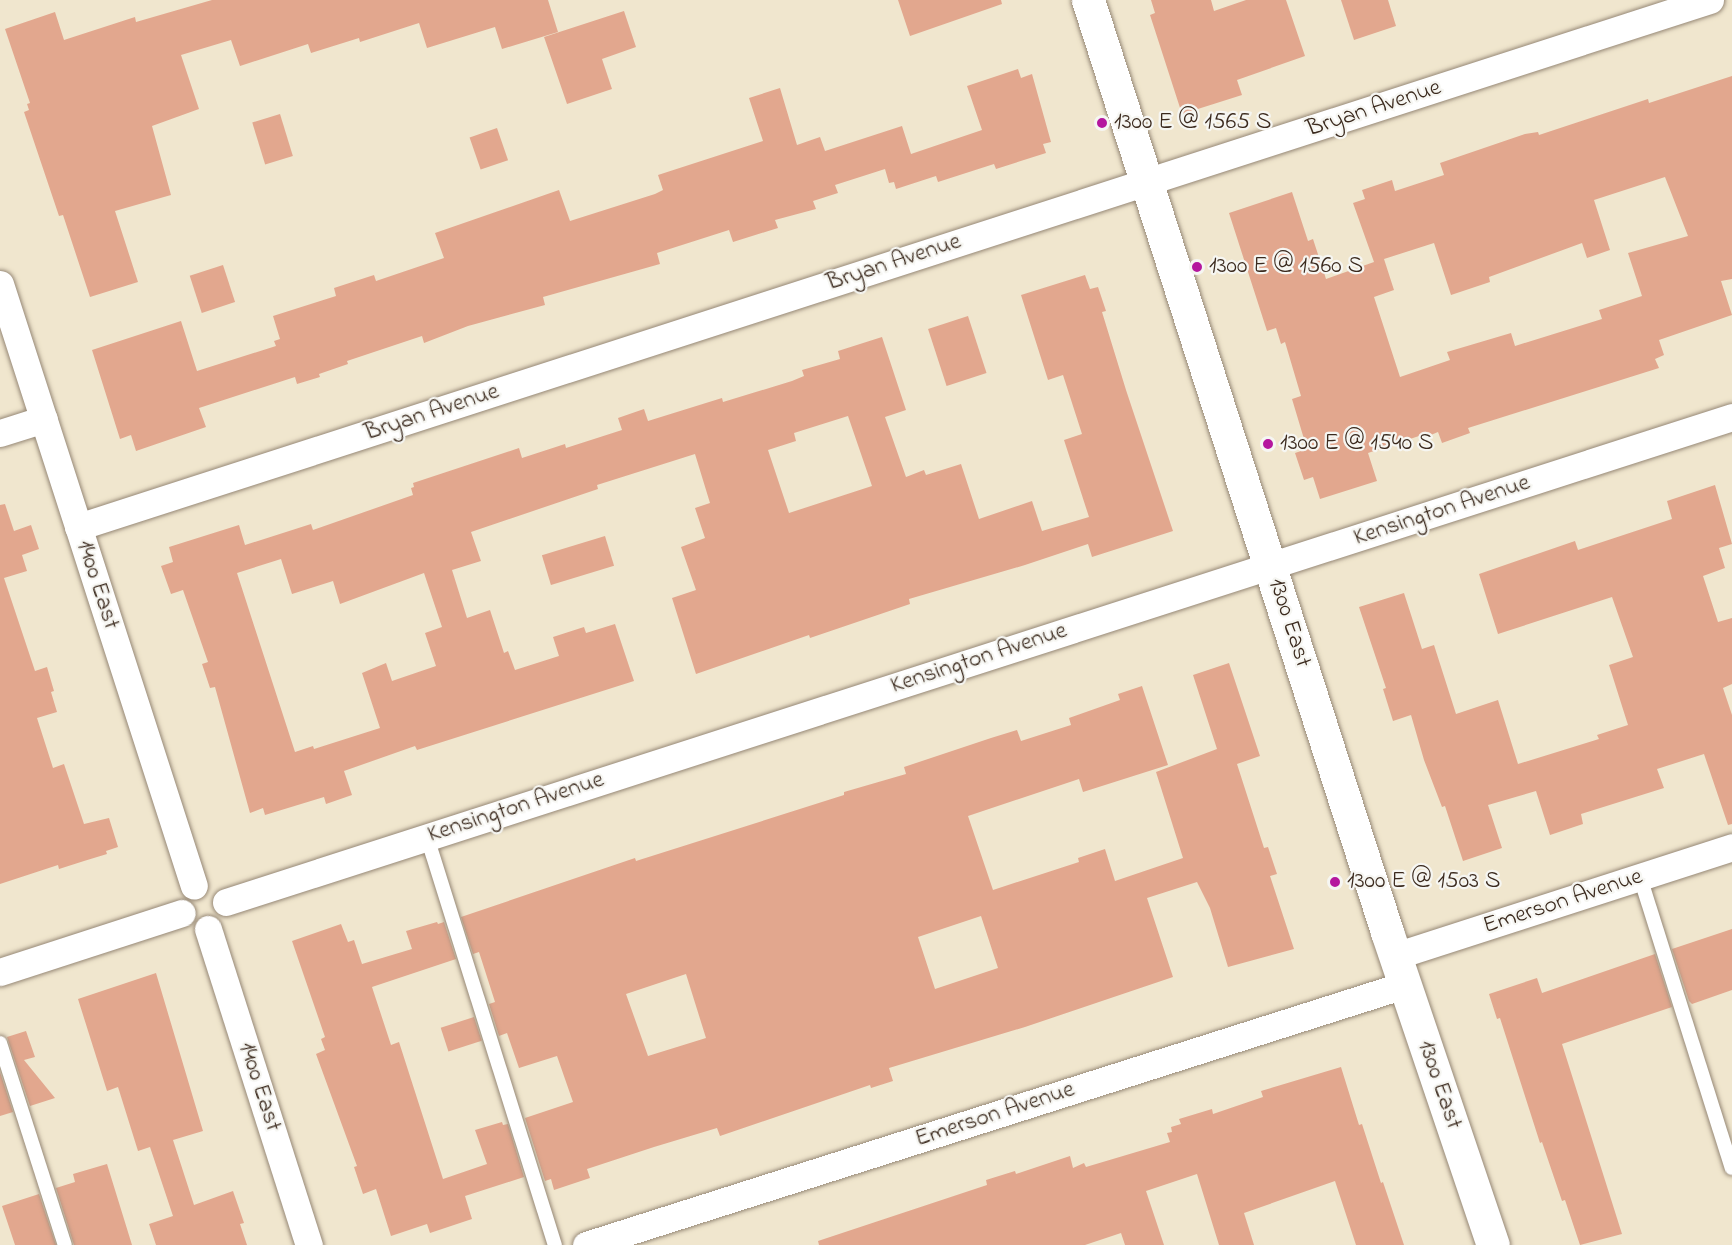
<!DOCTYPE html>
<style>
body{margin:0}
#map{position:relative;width:1732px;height:1245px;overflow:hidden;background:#f0e6ce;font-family:"Indie Flower",sans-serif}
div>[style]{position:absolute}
.building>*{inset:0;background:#e2a78e;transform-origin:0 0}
.roads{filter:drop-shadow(0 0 2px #968876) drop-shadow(0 0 2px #968876)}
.lane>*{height:14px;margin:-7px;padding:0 7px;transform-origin:7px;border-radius:7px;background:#fff}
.street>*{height:27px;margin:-13.5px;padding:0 13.5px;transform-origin:13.5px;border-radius:13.5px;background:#fff}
.secondary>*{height:33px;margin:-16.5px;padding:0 16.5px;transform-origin:16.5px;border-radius:16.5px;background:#fff}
.dots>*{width:16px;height:16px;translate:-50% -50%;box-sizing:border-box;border:3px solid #f6f6f2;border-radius:50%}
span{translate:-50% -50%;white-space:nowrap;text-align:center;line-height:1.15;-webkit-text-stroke:4.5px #f6f6f2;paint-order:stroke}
.street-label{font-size:24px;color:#3b2a1e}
.poi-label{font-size:24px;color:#3b2a1e}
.left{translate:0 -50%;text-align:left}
</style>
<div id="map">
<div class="building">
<i style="clip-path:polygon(212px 0,548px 0,558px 32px,502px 49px,495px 27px,427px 48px,419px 23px,360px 42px,359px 38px,311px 53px,308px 44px,240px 66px,231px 40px,181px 55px,199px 109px,152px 126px,171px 195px,115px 211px,138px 282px,90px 297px,63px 215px,59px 216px,24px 112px,29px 110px,27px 104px,30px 103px,5px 29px,55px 12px,64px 40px,135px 17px,136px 22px)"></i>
<i style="clip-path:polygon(898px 0,1001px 0,1002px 4px,910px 36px)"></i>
<i style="clip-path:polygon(1151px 0,1211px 0,1214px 11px,1246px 0,1286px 0,1305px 56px,1237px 80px,1242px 95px,1182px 114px,1150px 15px,1155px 13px)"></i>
<i style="clip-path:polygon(1341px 0,1388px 0,1396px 26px,1354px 40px)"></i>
<i style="clip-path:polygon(624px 11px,636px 47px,602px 59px,612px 89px,567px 104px,544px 37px)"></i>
<i style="clip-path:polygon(1018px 69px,1021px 78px,1032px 74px,1051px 142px,1043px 144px,1046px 153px,996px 169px,994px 164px,938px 182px,936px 176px,896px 189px,894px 182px,889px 183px,885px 169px,835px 185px,838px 193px,813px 201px,816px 209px,775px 220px,778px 228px,733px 242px,729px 230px,657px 253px,660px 264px,543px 297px,545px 305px,468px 326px,424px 343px,422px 336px,347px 361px,348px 364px,319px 374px,320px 377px,297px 384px,295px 377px,199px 408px,206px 427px,136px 451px,131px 435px,120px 439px,92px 350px,181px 321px,197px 371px,276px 346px,274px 341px,280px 339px,273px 316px,336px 296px,334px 288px,374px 275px,376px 281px,444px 258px,435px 233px,559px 190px,570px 221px,655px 194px,663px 190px,658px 175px,763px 141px,749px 98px,780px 88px,797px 145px,820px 137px,825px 151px,902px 126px,911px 154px,982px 130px,967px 86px)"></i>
<i style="clip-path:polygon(evenodd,1732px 76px,1732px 279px,1721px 281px,1732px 315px,1659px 340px,1664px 355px,1655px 359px,1659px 368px,1468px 428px,1470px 433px,1442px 443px,1438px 432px,1426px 437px,1425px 434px,1368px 453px,1377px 481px,1320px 499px,1313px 477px,1304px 480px,1295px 453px,1307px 449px,1292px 399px,1301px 396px,1285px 342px,1281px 344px,1276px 328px,1267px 331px,1229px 213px,1292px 192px,1308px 241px,1313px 239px,1326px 279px,1374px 262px,1353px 203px,1365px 199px,1362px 190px,1392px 180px,1395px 191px,1444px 175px,1440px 163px,1525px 134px,1538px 132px,1539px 135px,1648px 99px,1649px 103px,1732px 76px,1665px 177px,1688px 236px,1628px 253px,1642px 296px,1599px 310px,1602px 319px,1515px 346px,1511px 333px,1447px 352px,1450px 360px,1400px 377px,1374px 297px,1394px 290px,1384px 259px,1434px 243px,1451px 295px,1490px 282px,1489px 277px,1582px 243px,1587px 258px,1610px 250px,1594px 200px,1665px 177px)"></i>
<i style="left:280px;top:114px;width:44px;height:29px;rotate:73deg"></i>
<i style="left:497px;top:128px;width:34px;height:29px;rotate:71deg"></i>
<i style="left:223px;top:265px;width:39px;height:35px;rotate:72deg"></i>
<i style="clip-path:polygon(evenodd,1085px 275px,1090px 289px,1098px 287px,1106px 311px,1102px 312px,1126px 390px,1173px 531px,1092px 557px,1088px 544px,1025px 565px,909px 599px,910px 604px,810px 638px,809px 635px,696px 674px,672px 598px,696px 590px,681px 547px,705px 538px,695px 508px,710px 503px,695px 454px,597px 485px,598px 489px,471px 532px,481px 561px,452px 570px,467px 618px,490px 610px,504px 653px,508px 651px,515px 670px,559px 656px,553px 637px,584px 627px,586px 633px,615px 624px,634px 681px,417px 750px,415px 746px,344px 771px,352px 795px,326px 804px,324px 797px,265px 815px,263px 808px,250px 813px,215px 687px,210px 688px,202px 664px,208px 662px,183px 590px,171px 594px,161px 566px,173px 562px,169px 547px,239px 525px,245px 545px,311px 524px,313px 530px,413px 495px,411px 488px,414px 487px,413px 483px,519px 448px,522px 458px,565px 444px,566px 448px,622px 430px,618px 418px,644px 409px,648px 421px,722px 398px,723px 402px,792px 381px,804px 376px,802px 370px,840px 359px,838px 351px,882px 337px,906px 410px,885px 417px,906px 477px,924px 470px,926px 475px,961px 464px,979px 519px,1032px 501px,1042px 531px,1089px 517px,1064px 440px,1082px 434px,1063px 375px,1048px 380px,1021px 295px,1085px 275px,848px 416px,872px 486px,789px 513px,768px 450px,796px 441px,794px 433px,848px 416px,1085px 275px,281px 559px,292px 594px,333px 581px,340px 604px,424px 573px,442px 627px,425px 633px,436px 666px,392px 681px,386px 663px,362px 673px,380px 728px,314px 749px,313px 746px,295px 752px,237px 573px,281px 559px)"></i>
<i style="left:968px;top:316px;width:60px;height:42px;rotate:72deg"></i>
<i style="clip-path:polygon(1715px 485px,1732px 544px,1719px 548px,1725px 568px,1703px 576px,1718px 622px,1732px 618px,1732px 684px,1723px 688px,1732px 715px,1732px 824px,1728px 825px,1704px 754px,1657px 769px,1664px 788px,1581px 814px,1583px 824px,1550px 835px,1536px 791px,1488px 805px,1502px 848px,1463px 861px,1445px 806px,1442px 807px,1424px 760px,1411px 715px,1393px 721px,1383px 689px,1386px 688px,1359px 607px,1404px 593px,1422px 649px,1434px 645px,1456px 714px,1498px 700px,1518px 764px,1599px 739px,1597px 735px,1628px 725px,1609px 665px,1633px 657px,1612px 597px,1498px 634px,1479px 574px,1575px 541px,1578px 550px,1672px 519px,1667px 501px)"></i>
<i style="clip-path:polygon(5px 504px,14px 531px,31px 525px,39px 549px,22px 555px,27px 571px,4px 578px,35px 671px,47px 667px,54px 691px,51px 692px,57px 712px,37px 718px,53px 768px,64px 764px,84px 824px,109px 818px,118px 847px,106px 851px,107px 854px,84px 861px,59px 869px,58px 865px,0 884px,0 505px)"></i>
<i style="left:605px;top:536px;width:31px;height:66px;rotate:73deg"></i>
<i style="clip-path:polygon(evenodd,1229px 663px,1260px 756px,1237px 764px,1264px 848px,1268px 847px,1277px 874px,1270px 876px,1294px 949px,1228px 967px,1210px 908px,1197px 882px,1147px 898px,1173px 977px,1025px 1027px,889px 1068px,893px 1081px,871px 1088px,870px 1085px,720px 1136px,717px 1128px,654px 1147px,587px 1169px,590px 1178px,554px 1190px,551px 1179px,545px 1181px,525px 1118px,573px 1102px,557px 1056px,519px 1068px,507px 1033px,499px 1036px,489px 1004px,495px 1002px,479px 952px,473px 954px,461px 917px,635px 858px,636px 861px,844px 795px,844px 792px,906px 774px,904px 767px,991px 738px,1017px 730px,1021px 741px,1071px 725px,1069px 718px,1120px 700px,1118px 694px,1142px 686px,1168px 765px,1083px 792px,1079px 779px,968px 816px,993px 890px,1079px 862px,1078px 858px,1105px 849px,1115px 881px,1183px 858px,1156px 772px,1217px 749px,1193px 675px,1229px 663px,981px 916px,998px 968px,935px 989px,918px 937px,981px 916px,1229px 663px,686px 974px,706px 1038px,648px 1056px,626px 994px,686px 974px)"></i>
<i style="clip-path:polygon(437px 922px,438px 924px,444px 922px,456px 959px,372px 987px,391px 1045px,399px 1042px,443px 1179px,487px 1164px,475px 1130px,502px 1122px,503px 1125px,508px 1124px,524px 1177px,465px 1196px,472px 1219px,430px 1233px,427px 1224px,391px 1236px,376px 1189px,363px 1194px,354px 1167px,357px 1166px,316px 1054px,325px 1050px,321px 1039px,325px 1037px,292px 941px,341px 924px,348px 942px,354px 940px,362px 964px,412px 949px,406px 931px)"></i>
<i style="clip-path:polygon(1732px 929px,1732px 990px,1692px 1004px,1689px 1001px,1672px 949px)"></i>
<i style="clip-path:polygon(1655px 954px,1672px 1007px,1562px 1044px,1622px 1234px,1580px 1245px,1565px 1200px,1562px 1201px,1542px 1142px,1540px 1143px,1500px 1018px,1497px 1019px,1489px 994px,1537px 978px,1542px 993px)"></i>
<i style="clip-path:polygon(156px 973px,203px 1131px,173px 1140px,194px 1205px,233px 1191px,244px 1223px,240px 1224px,247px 1245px,156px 1245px,149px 1224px,173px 1216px,150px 1147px,138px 1151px,118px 1087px,107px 1091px,78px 999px)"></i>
<i style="left:474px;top:1017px;width:25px;height:35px;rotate:72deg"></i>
<i style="clip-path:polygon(26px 1031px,35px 1057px,24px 1060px,55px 1098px,30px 1106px,7px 1037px)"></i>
<i style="clip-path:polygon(1341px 1067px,1359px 1125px,1362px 1124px,1381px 1183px,1383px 1182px,1404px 1245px,1356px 1245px,1335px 1181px,1244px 1213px,1254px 1245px,1219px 1245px,1197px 1174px,1146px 1191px,1164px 1245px,1125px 1245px,1121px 1233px,1085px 1245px,819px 1245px,818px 1241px,987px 1185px,986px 1180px,1015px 1171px,1016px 1174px,1070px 1156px,1073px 1168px,1084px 1163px,1086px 1167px,1170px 1142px,1167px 1133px,1172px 1132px,1171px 1127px,1181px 1124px,1179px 1119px,1212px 1109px,1213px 1114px,1263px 1097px,1261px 1091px)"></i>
<i style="clip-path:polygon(0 1072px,13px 1112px,0 1116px)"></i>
<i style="clip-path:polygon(107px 1164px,132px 1245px,74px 1245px,56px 1188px,75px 1182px,73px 1174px)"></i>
<i style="clip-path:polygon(39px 1194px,56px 1245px,15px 1245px,2px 1206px)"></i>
</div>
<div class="roads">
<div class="lane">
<i style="left:427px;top:837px;width:428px;rotate:72.6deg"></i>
<i style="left:1640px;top:877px;width:305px;rotate:72.5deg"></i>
<i style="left:0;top:1043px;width:212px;rotate:72.2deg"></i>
</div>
<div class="street">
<i style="left:0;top:284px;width:632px;rotate:72.14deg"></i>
<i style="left:0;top:433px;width:46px;rotate:-17.7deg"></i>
<i style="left:78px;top:527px;width:1715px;rotate:-17.9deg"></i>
<i style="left:226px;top:902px;width:1582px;rotate:-17.85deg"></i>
<i style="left:208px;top:929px;width:332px;rotate:72.3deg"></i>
<i style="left:1395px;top:956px;width:354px;rotate:-17.9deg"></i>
<i style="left:0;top:972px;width:191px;rotate:-18deg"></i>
<i style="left:586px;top:1245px;width:858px;rotate:-17.63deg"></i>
</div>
<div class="secondary">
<i style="left:1088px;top:0;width:979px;rotate:72.21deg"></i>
<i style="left:1387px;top:932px;width:330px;rotate:71.3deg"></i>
</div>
</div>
<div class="dots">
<i style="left:1102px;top:123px;background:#b5179e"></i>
<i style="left:1197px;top:267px;background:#b5179e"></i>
<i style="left:1268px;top:444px;background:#b5179e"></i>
<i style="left:1335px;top:882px;background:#b5179e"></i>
</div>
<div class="street-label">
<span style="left:1374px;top:109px;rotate:-18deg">Bryan Avenue</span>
<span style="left:894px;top:263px;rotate:-18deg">Bryan Avenue</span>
<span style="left:432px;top:413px;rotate:-18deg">Bryan Avenue</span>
<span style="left:1442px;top:511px;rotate:-18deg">Kensington Avenue</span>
<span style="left:97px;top:585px;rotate:72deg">1400 East</span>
<span style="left:1289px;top:623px;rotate:72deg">1300 East</span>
<span style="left:979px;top:659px;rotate:-18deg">Kensington Avenue</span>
<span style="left:516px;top:808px;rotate:-18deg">Kensington Avenue</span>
<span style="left:1563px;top:902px;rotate:-18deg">Emerson Avenue</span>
<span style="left:1439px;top:1085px;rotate:71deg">1300 East</span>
<span style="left:259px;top:1087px;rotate:72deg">1400 East</span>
<span style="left:995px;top:1115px;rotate:-18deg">Emerson Avenue</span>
</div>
<div class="poi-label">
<span class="left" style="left:1114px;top:123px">1300 E @ 1565 S</span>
<span class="left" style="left:1209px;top:267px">1300 E @ 1560 S</span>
<span class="left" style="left:1280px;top:444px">1300 E @ 1540 S</span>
<span class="left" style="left:1347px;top:882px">1300 E @ 1503 S</span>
</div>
</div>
